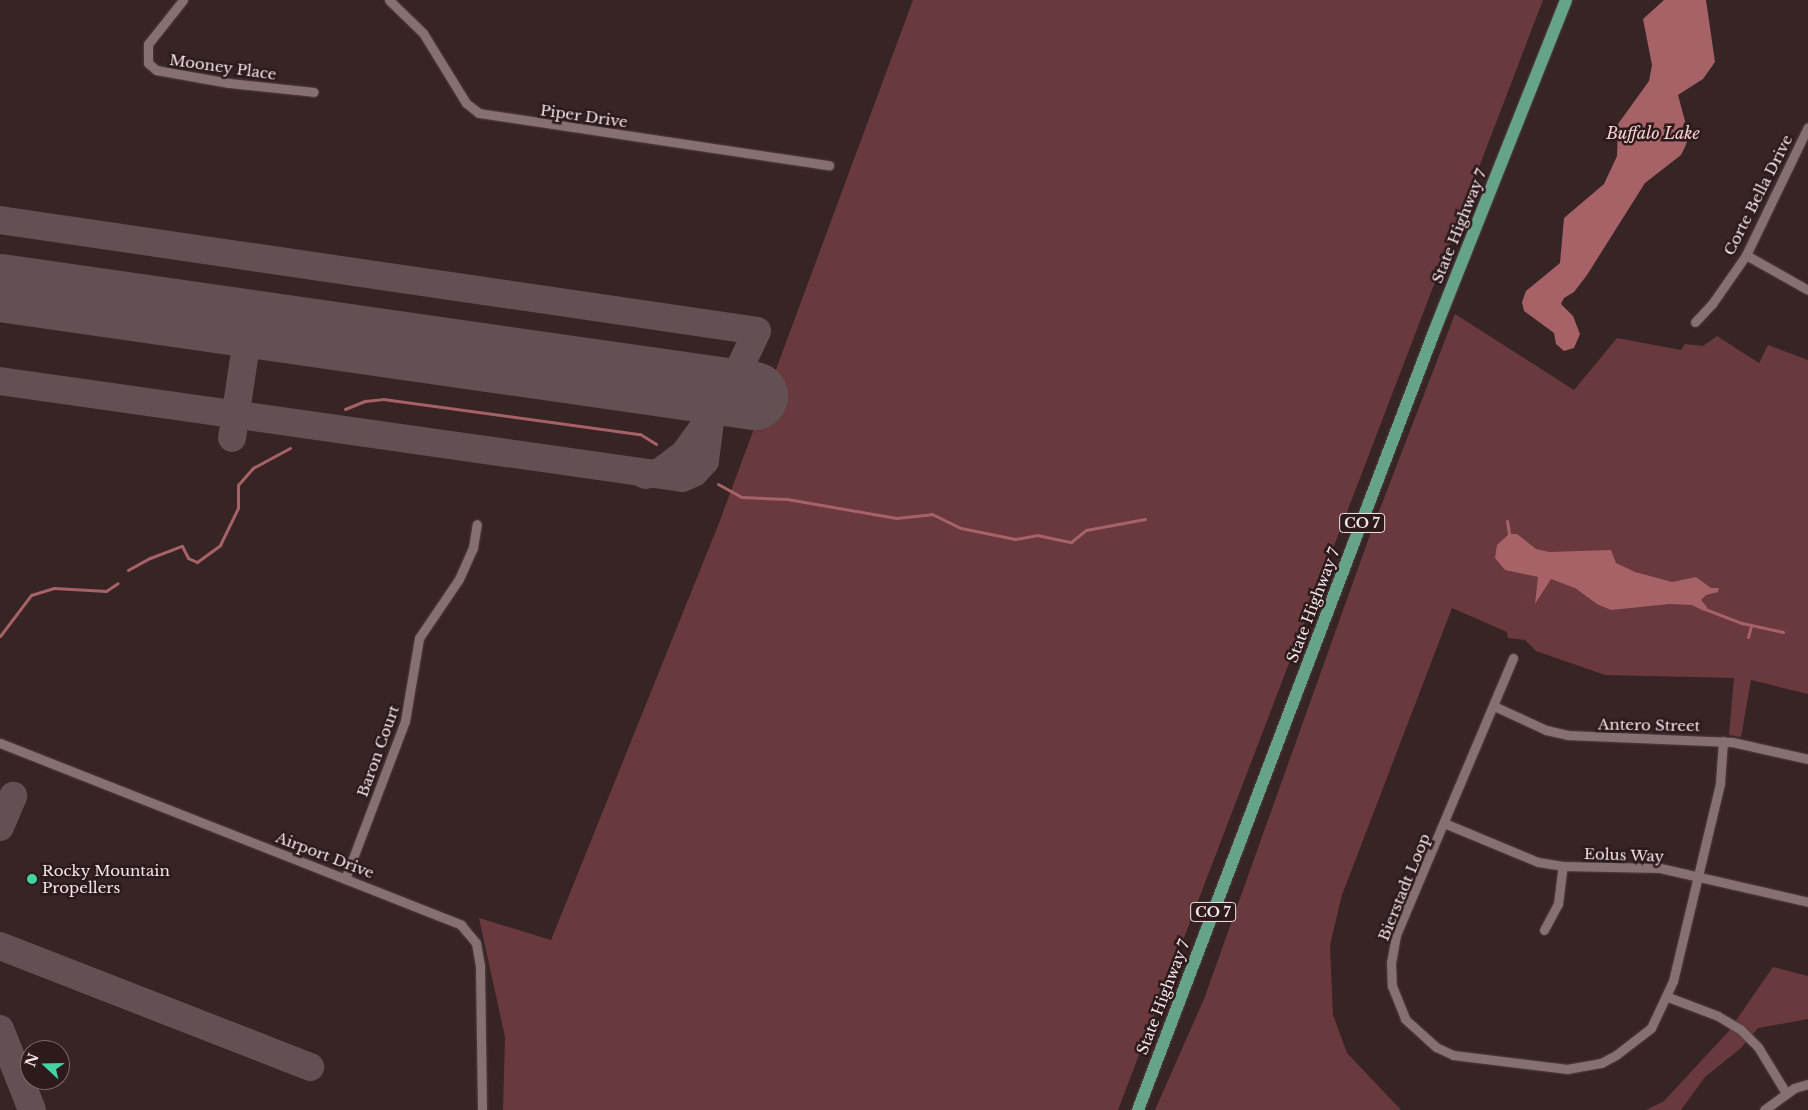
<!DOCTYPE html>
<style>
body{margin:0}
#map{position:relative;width:1808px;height:1110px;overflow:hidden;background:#372425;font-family:"Libre Baskerville",serif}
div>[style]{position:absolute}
.green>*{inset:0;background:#69393d}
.water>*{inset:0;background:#a66267}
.stream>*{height:3px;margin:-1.5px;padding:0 1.5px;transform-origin:1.5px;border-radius:1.5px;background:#a66267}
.taxiway>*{height:28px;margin:-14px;padding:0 14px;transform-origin:14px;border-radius:14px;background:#625052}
.runway>*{height:68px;margin:-34px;padding:0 34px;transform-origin:34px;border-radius:34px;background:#625052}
.roads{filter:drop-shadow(0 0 1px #514142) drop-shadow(0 0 1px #514142)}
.street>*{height:9px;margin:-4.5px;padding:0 4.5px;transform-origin:4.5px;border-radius:4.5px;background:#877071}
.primary>*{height:12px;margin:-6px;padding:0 6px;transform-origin:6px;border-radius:6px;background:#66a489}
.dots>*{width:14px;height:14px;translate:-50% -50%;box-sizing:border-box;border:2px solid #2d1a1b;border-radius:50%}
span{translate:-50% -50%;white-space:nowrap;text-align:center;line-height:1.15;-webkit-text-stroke:5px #2d1a1b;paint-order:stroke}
.shield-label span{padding:1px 4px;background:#2d1a1b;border:1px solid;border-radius:4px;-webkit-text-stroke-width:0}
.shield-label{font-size:14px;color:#f3e6e6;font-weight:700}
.street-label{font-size:15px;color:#f3e6e6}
.poi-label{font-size:15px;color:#f3e6e6}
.left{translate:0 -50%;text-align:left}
.water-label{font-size:16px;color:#fbd1d2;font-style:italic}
.north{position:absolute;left:20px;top:1040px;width:50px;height:50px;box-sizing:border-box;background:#2d1a1b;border:1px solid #7c6c6c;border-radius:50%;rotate:291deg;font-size:14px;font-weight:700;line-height:20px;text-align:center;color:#f3e6e6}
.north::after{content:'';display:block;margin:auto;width:18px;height:22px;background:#43d4a0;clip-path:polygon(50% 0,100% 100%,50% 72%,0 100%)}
</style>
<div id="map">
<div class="green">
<i style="clip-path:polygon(913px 0,1543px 0,1118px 1110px,503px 1110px,505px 1037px,479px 918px,551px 940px,719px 523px)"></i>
<i style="clip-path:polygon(1455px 314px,1574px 390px,1617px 338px,1681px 350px,1685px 344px,1703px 346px,1717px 336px,1759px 363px,1768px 345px,1808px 360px,1808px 694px,1751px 680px,1741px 737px,1729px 735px,1734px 678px,1605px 675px,1536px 651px,1525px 640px,1508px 638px,1507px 632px,1452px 608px,1342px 895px,1330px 945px,1333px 1015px,1347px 1053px,1401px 1110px,1155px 1110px,1204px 999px,1371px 532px)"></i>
<i style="clip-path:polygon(1773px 967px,1808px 976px,1808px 1019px,1758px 1028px,1741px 1048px,1705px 1077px,1681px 1110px,1646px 1110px,1664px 1101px,1728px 1032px)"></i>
</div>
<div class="water">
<i style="clip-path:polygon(1664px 0,1706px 0,1715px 62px,1703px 79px,1678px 95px,1689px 136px,1685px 147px,1681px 155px,1645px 183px,1587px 275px,1574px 292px,1564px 298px,1561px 304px,1573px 316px,1580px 334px,1574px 348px,1564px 351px,1556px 344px,1554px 333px,1524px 311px,1522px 302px,1526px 291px,1560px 263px,1564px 218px,1604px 184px,1617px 156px,1618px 124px,1649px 81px,1652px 65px,1643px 19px)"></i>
<i style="clip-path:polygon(1509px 534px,1517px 534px,1536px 549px,1549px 552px,1611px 550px,1616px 563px,1635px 572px,1672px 582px,1696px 577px,1711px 588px,1719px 588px,1718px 592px,1706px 595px,1701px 600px,1707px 607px,1704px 611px,1692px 605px,1670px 604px,1611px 610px,1597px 604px,1575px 588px,1551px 579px,1535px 604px,1538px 577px,1505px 570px,1495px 558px,1497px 545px)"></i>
</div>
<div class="stream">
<i style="left:345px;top:409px;width:22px;rotate:-22deg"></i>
<i style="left:365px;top:401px;width:18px;rotate:-6deg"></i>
<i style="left:383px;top:399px;width:259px;rotate:7.8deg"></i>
<i style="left:640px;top:434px;width:19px;rotate:32deg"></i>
<i style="left:718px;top:484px;width:26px;rotate:29deg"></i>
<i style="left:741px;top:497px;width:46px;rotate:2.5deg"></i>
<i style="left:787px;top:499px;width:111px;rotate:9.9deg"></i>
<i style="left:896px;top:518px;width:36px;rotate:-6deg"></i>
<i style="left:932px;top:514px;width:32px;rotate:26deg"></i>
<i style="left:961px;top:528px;width:55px;rotate:11.5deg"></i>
<i style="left:1015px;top:539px;width:22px;rotate:-10deg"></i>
<i style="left:1037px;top:535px;width:35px;rotate:12deg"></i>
<i style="left:1071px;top:542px;width:19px;rotate:-39deg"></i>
<i style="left:1086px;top:530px;width:60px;rotate:-10.6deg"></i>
<i style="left:1507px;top:521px;width:13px;rotate:81deg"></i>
<i style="left:128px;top:570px;width:25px;rotate:-29deg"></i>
<i style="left:150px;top:558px;width:34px;rotate:-21deg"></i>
<i style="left:182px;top:546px;width:13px;rotate:63deg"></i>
<i style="left:188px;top:558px;width:10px;rotate:24deg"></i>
<i style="left:197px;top:562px;width:29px;rotate:-36deg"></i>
<i style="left:220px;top:545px;width:41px;rotate:-64.1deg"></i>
<i style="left:238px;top:508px;width:23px;rotate:-90deg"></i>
<i style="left:238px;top:485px;width:23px;rotate:-49deg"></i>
<i style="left:253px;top:468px;width:42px;rotate:-28.4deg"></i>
<i style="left:1705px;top:609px;width:40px;rotate:21deg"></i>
<i style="left:1742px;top:623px;width:42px;rotate:12.4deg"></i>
<i style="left:0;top:636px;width:51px;rotate:-52.9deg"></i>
<i style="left:31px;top:595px;width:24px;rotate:-17deg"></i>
<i style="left:54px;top:588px;width:52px;rotate:3.3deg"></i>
<i style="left:106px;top:591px;width:14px;rotate:-34deg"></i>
<i style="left:1748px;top:637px;width:11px;rotate:-75deg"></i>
</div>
<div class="taxiway">
<i style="left:0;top:220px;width:765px;rotate:8.34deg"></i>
<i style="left:757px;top:331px;width:68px;rotate:115.1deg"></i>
<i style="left:0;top:381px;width:689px;rotate:8.09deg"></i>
<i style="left:682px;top:478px;width:13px;rotate:-23deg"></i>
<i style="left:694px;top:473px;width:16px;rotate:-47deg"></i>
<i style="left:705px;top:461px;width:71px;rotate:-82.7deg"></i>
<i style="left:232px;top:438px;width:114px;rotate:-81.4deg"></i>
<i style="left:645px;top:475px;width:15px;rotate:-11deg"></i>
<i style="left:660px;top:472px;width:30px;rotate:-37deg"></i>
<i style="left:684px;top:454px;width:41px;rotate:-54deg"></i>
<i style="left:0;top:827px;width:34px;rotate:-67deg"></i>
<i style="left:0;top:946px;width:333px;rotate:21.3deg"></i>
<i style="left:0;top:1029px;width:87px;rotate:68.4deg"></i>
</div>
<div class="runway">
<i style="left:0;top:288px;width:762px;rotate:8.15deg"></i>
</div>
<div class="roads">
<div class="street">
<i style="left:183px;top:0;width:56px;rotate:128.5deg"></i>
<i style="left:148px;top:44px;width:19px;rotate:90deg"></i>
<i style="left:148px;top:63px;width:11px;rotate:41deg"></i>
<i style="left:156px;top:70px;width:74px;rotate:10.1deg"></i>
<i style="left:229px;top:83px;width:85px;rotate:6deg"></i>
<i style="left:389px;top:0;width:47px;rotate:44.1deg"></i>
<i style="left:423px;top:33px;width:82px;rotate:58.4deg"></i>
<i style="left:466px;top:103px;width:16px;rotate:38deg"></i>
<i style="left:479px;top:113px;width:354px;rotate:8.5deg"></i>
<i style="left:1746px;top:255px;width:71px;rotate:29.4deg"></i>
<i style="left:1695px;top:322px;width:25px;rotate:-47deg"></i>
<i style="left:1712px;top:304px;width:60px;rotate:-55.2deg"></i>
<i style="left:1746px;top:255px;width:142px;rotate:-64.2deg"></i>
<i style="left:1513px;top:658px;width:301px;rotate:112.9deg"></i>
<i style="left:1396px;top:935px;width:27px;rotate:100deg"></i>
<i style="left:1391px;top:962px;width:24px;rotate:88deg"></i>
<i style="left:1392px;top:986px;width:35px;rotate:68deg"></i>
<i style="left:1405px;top:1019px;width:42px;rotate:42.1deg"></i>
<i style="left:1436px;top:1047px;width:19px;rotate:25deg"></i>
<i style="left:1453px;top:1055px;width:115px;rotate:7deg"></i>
<i style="left:1567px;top:1069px;width:35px;rotate:-10deg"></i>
<i style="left:1601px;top:1063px;width:17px;rotate:-28deg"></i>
<i style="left:1616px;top:1055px;width:44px;rotate:-37.6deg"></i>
<i style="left:1651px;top:1028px;width:52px;rotate:-64.9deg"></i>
<i style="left:1673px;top:981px;width:204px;rotate:-76.6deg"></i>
<i style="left:1720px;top:783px;width:42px;rotate:-85.9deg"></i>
<i style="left:1494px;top:706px;width:57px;rotate:24.8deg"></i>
<i style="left:1546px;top:730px;width:22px;rotate:13deg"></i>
<i style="left:1567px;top:735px;width:165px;rotate:2.4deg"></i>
<i style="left:1732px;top:742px;width:78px;rotate:12.6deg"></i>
<i style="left:0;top:743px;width:496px;rotate:21.5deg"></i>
<i style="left:461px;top:925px;width:23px;rotate:50deg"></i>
<i style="left:476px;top:943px;width:23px;rotate:80deg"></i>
<i style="left:480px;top:966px;width:144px;rotate:89.2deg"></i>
<i style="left:1444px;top:823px;width:102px;rotate:22.5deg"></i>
<i style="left:1538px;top:862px;width:25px;rotate:9deg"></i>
<i style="left:1563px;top:866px;width:97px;rotate:1.2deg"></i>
<i style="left:1660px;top:868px;width:152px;rotate:12.9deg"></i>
<i style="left:345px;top:879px;width:169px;rotate:-69.2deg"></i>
<i style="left:405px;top:721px;width:84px;rotate:-80.4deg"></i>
<i style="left:419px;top:638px;width:71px;rotate:-55.9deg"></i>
<i style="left:459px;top:579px;width:34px;rotate:-66deg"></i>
<i style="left:473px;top:548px;width:24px;rotate:-81deg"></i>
<i style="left:1544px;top:930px;width:30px;rotate:-62deg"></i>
<i style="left:1558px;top:904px;width:38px;rotate:-83deg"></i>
<i style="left:1668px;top:997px;width:53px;rotate:20.8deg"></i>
<i style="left:1718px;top:1016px;width:26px;rotate:31deg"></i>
<i style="left:1740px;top:1029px;width:25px;rotate:45deg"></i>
<i style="left:1758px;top:1047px;width:54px;rotate:58.7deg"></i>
<i style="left:1764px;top:1110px;width:37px;rotate:-36deg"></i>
<i style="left:1794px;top:1088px;width:15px;rotate:-16deg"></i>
</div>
<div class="primary">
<i style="left:1138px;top:1110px;width:832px;rotate:-69.17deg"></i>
<i style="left:1434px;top:332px;width:357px;rotate:-68.3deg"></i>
</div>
</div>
<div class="dots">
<i style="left:32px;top:879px;background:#43d4a0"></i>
</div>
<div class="shield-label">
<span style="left:1362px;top:523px">CO 7</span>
<span style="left:1213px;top:912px">CO 7</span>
</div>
<div class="street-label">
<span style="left:223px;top:67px;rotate:8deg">Mooney Place</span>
<span style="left:584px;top:116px;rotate:8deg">Piper Drive</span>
<span style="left:1758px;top:195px;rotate:-63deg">Corte Bella Drive</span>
<span style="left:1459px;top:226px;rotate:-68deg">State Highway 7</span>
<span style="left:1313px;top:605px;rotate:-69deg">State Highway 7</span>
<span style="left:1649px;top:725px;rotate:1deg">Antero Street</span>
<span style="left:378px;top:751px;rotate:-70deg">Baron Court</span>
<span style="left:325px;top:855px;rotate:21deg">Airport Drive</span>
<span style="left:1624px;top:855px;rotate:2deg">Eolus Way</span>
<span style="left:1404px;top:887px;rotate:-68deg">Bierstadt Loop</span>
<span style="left:1163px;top:997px;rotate:-69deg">State Highway 7</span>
</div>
<div class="poi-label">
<span class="left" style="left:42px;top:879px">Rocky Mountain<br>Propellers</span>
</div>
<div class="water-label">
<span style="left:1653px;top:133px">Buffalo Lake</span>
</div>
<div class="north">N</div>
</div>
